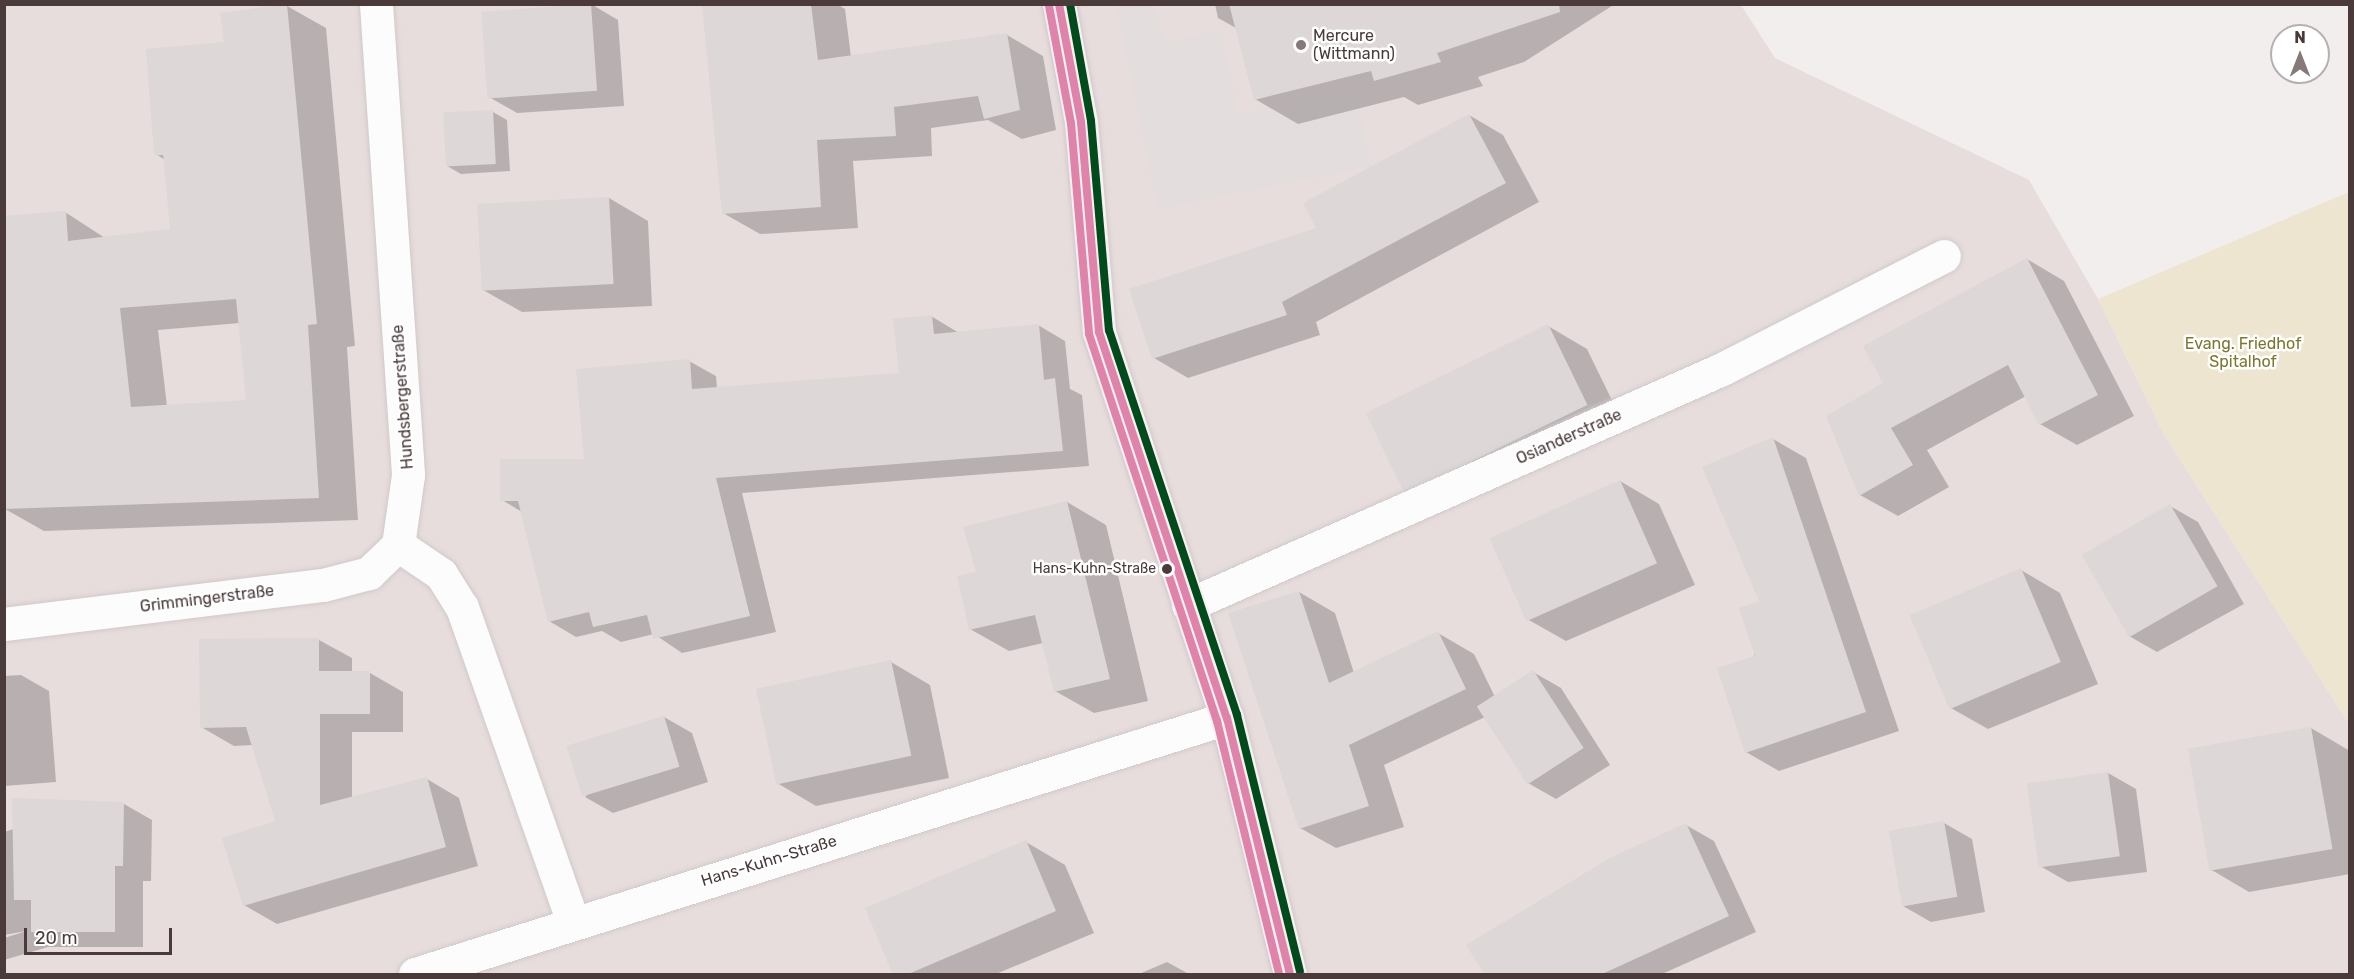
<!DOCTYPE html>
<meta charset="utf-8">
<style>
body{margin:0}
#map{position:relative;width:2354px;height:979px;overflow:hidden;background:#f3eeee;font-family:Rubik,sans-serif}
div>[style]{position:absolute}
.residential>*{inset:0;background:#e7dddc}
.green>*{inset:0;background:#ede5d0}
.parking>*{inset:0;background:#e4dddd}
.shadow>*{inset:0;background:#0003}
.building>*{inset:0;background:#ddd7d7;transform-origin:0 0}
.roads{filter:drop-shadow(0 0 2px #d0caca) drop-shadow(0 0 2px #d0caca)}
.street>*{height:33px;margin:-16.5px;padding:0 16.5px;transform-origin:16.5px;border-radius:16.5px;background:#fdfcfc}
.secondary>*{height:33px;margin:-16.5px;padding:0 16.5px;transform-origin:16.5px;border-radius:16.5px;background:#f7f1f1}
.bus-1>*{height:8px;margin:-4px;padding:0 4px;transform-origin:4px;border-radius:4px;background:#df83ab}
.bus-2>*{height:8px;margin:-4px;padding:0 4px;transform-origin:4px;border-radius:4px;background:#df83ab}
.bus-3>*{height:8px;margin:-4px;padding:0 4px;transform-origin:4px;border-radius:4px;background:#004b1b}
.dots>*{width:16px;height:16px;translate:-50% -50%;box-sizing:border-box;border:3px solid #fff;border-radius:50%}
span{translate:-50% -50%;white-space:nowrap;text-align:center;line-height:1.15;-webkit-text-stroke:5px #fff;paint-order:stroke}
.bus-label{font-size:14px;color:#4a3a3a}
.right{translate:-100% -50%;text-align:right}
.poi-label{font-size:16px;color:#4a3a3a}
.left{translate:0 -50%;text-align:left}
.park-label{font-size:16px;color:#7b782e}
.street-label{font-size:16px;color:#4a3a3a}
.frame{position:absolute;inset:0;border:6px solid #4a3a3a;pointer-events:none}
.north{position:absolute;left:2270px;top:24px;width:60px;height:60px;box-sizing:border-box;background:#fff;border:2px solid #b7b0b0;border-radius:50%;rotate:0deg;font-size:16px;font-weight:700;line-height:24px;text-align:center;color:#4a3a3a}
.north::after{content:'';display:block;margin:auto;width:21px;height:27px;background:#857979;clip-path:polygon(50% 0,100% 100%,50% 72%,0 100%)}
.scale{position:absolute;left:24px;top:928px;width:148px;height:27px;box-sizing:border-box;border:3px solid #4a3a3a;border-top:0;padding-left:8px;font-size:18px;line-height:21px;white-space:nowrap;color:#4a3a3a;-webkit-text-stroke:4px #fff;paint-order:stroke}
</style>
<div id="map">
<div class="residential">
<i style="clip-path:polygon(5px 5px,1741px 5px,1775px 58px,2029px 180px,2098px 299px,2163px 433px,2349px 724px,2349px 974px,5px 974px)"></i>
</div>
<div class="green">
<i style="clip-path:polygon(2349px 192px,2349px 724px,2163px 433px,2098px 299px)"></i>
</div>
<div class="parking">
<i style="clip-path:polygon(1116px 5px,1156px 5px,1164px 42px,1221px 31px,1238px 114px,1356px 91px,1371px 166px,1158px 209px)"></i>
</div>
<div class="shadow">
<i style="clip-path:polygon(591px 4px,618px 20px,624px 106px,517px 113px,489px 97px)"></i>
<i style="clip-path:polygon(704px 4px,837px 4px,845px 9px,851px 57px,1007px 35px,1043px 56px,1056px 130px,1022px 139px,988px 120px,931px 128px,932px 156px,853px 161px,858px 228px,760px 234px,723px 213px)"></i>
<i style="clip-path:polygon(1215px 4px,1615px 4px,1524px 62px,1478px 77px,1483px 86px,1418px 105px,1404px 97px,1298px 124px,1255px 99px,1236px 28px,1218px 18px)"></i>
<i style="clip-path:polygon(evenodd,287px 6px,326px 28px,355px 346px,347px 347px,358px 520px,44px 531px,5px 509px,65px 212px,105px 238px,171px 231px,165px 160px,156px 154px,226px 44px,287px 6px,240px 323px,248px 401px,167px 406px,158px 330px,240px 323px)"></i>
<i style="clip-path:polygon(493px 112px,507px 120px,510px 171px,461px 174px,447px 166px)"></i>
<i style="clip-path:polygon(1469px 115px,1503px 135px,1539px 202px,1316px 322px,1320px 335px,1188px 378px,1154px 358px)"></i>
<i style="clip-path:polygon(609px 198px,648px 221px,652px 306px,522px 312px,483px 290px)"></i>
<i style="clip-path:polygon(2027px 259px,2064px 281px,2134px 416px,2077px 445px,2040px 424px,2026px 396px,1927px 450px,1949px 487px,1898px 516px,1860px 495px,1885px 384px)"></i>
<i style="clip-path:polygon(931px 316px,959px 333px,1038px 325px,1065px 341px,1070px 389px,1082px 395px,1089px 466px,742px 493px,776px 632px,682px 653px,654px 634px,621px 642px,602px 631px,576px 637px,549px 621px,522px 512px,502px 500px,586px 460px,689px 361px,716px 376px,717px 388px,901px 374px)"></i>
<i style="clip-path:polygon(1548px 326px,1587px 349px,1625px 427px,1442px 511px,1403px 489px)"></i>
<i style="clip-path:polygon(1773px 439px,1806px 458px,1899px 731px,1779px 771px,1746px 752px)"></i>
<i style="clip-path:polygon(1620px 481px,1659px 504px,1695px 585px,1566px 641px,1527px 619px)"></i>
<i style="clip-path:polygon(1067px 502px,1106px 525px,1148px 701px,1094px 713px,1055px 691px,1043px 643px,1009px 651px,970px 629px,978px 573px)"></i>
<i style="clip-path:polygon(2170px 506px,2198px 522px,2244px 604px,2157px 652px,2129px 636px)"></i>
<i style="clip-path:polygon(2021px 570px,2060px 593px,2098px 684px,1988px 729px,1949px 707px)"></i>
<i style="clip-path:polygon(1299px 592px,1335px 613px,1354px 673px,1438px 633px,1474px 654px,1495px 697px,1533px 672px,1561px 688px,1610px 765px,1556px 799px,1528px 783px,1485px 717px,1384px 765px,1404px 827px,1336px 848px,1300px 828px)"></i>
<i style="clip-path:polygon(319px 640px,352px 658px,352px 673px,370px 673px,403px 692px,403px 732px,352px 732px,352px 798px,427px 779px,459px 798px,478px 866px,277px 924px,244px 905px,277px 822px,253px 745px,234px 746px,201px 727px)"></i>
<i style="clip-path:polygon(891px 662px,930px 685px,949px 778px,816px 806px,777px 783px)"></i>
<i style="clip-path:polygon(21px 675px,49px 691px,56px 782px,4px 786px,4px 676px)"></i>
<i style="clip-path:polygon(664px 717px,692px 733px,708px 782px,613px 813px,585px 797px)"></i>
<i style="clip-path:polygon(2311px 728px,2350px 751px,2350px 874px,2249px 892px,2210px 869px)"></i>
<i style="clip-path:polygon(2108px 773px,2136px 789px,2147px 872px,2068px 882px,2040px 866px,2029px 784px)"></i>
<i style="clip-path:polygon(99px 803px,124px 804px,152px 820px,151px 881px,143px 881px,143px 947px,48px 947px,4px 960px,4px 938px,27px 931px,4px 935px,4px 832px)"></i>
<i style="clip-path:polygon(1944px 823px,1972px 839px,1985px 912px,1931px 922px,1903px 906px)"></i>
<i style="clip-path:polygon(1686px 825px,1714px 841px,1756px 932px,1662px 974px,1486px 974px)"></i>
<i style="clip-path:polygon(1026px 842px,1065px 865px,1094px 933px,996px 974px,895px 974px)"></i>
<i style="clip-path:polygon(1167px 962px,1189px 974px,1139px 974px)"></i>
</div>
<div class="building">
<i style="clip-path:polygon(evenodd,287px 4px,317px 324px,308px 325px,319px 498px,4px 509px,4px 216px,66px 211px,68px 241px,170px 229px,163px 155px,154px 155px,146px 49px,224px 42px,220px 13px,287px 4px,236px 299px,246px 400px,131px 407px,120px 308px,236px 299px)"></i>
<i style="left:591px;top:4px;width:87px;height:110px;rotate:86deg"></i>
<i style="clip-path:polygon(702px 4px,811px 4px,818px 60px,1007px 33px,1020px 110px,984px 119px,978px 96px,894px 107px,896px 136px,817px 140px,821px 207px,722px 214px)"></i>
<i style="clip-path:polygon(1229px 4px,1559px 4px,1560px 12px,1437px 53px,1441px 62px,1374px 81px,1371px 71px,1254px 100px)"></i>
<i style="left:493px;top:110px;width:54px;height:50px;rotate:87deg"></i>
<i style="clip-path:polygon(1469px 114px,1506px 183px,1282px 302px,1287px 315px,1152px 359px,1129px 289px,1316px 228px,1303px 203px)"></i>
<i style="left:609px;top:197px;width:87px;height:132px;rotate:87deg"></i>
<i style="clip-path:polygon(2027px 258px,2098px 395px,2039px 425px,2008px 365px,1891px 428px,1913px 465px,1859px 496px,1826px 416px,1883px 383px,1863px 346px)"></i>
<i style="clip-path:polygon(932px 315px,934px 334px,1039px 324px,1044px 380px,1055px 378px,1063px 451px,716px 478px,750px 616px,653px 639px,647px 615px,593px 627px,589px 612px,548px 622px,518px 501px,500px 501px,500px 459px,584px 459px,576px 369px,690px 359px,692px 389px,899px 373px,893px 319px)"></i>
<i style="left:1548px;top:324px;width:90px;height:203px;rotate:64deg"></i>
<i style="clip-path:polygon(1773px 437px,1866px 712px,1745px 753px,1717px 668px,1755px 656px,1739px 608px,1759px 601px,1702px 467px)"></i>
<i style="left:1620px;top:480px;width:91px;height:143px;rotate:66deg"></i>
<i style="clip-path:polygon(1067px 501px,1110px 679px,1054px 692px,1035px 615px,969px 630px,957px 576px,976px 572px,963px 527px)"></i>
<i style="left:2170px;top:504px;width:95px;height:102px;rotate:60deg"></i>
<i style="left:2021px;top:568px;width:102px;height:121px;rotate:67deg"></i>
<i style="clip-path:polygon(1299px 591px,1329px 683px,1438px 631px,1466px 689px,1349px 745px,1369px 806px,1299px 829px,1228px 613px)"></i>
<i style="clip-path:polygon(319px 638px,319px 671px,370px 671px,370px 714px,320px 714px,320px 805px,427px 777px,446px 847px,243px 906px,222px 838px,275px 821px,246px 727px,200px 728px,199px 639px)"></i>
<i style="left:891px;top:660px;width:98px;height:138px;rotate:78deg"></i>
<i style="left:1533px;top:670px;width:93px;height:67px;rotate:57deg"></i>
<i style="left:664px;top:716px;width:53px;height:102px;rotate:73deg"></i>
<i style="left:2311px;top:727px;width:124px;height:125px;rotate:80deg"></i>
<i style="left:2108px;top:772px;width:85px;height:82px;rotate:82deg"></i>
<i style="clip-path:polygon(12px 798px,124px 802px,123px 866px,115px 866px,115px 932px,31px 932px,31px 900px,14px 900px)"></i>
<i style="left:1944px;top:821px;width:77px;height:56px;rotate:80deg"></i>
<i style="clip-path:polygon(1686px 823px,1729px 916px,1600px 975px,1485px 975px,1466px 945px,1610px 858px)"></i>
<i style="clip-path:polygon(1026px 840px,1056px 911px,906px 975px,893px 975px,865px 908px)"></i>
</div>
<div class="roads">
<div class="street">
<i style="left:376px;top:4px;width:472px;rotate:86.1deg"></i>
<i style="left:408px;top:475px;width:71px;rotate:98.1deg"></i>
<i style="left:398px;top:545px;width:52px;rotate:34deg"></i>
<i style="left:441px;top:574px;width:39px;rotate:58deg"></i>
<i style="left:462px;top:607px;width:335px;rotate:70.6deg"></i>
<i style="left:1188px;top:605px;width:584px;rotate:-23.84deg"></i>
<i style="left:1722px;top:369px;width:249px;rotate:-27deg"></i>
<i style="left:4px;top:624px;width:321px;rotate:-7deg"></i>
<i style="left:323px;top:585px;width:48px;rotate:-14.6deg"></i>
<i style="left:369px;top:573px;width:40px;rotate:-44deg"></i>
<i style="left:415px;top:974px;width:851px;rotate:-17.5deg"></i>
</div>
<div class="secondary">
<i style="left:1059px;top:4px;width:120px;rotate:79.4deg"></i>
<i style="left:1081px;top:122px;width:211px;rotate:85.1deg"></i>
<i style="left:1099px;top:332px;width:407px;rotate:71.7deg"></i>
<i style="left:1227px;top:718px;width:264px;rotate:76.2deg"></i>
</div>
</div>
<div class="bus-1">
<i style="left:1059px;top:4px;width:120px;rotate:79.4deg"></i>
<i style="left:1081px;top:122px;width:211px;rotate:85.1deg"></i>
<i style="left:1099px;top:332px;width:407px;rotate:71.7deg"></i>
<i style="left:1227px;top:718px;width:264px;rotate:76.2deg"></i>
</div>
<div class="bus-2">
<i style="left:1049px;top:6px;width:119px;rotate:79.4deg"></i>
<i style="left:1071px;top:123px;width:212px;rotate:85.1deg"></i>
<i style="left:1089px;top:334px;width:408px;rotate:71.7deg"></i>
<i style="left:1217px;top:721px;width:260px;rotate:76.2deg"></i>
</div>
<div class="bus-3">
<i style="left:1070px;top:4px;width:119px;rotate:79.8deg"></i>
<i style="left:1091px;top:121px;width:210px;rotate:85.1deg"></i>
<i style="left:1109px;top:330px;width:406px;rotate:71.6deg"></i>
<i style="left:1237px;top:715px;width:264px;rotate:76.2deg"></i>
</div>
<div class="dots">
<i style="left:1301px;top:45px;background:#857979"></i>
<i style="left:1167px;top:569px;background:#4a3a3a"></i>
</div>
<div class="bus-label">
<span class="right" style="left:1156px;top:569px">Hans-Kuhn-Straße</span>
</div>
<div class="poi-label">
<span class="left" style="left:1313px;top:45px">Mercure<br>(Wittmann)</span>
</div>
<div class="park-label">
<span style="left:2243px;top:353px">Evang. Friedhof<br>Spitalhof</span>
</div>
<div class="street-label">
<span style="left:403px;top:397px;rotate:-94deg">Hundsbergerstraße</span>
<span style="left:1569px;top:437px;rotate:-24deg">Osianderstraße</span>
<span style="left:207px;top:599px;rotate:-7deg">Grimmingerstraße</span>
<span style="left:769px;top:861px;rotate:-17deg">Hans-Kuhn-Straße</span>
</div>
<div class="frame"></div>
<div class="north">N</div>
<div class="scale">20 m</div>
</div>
